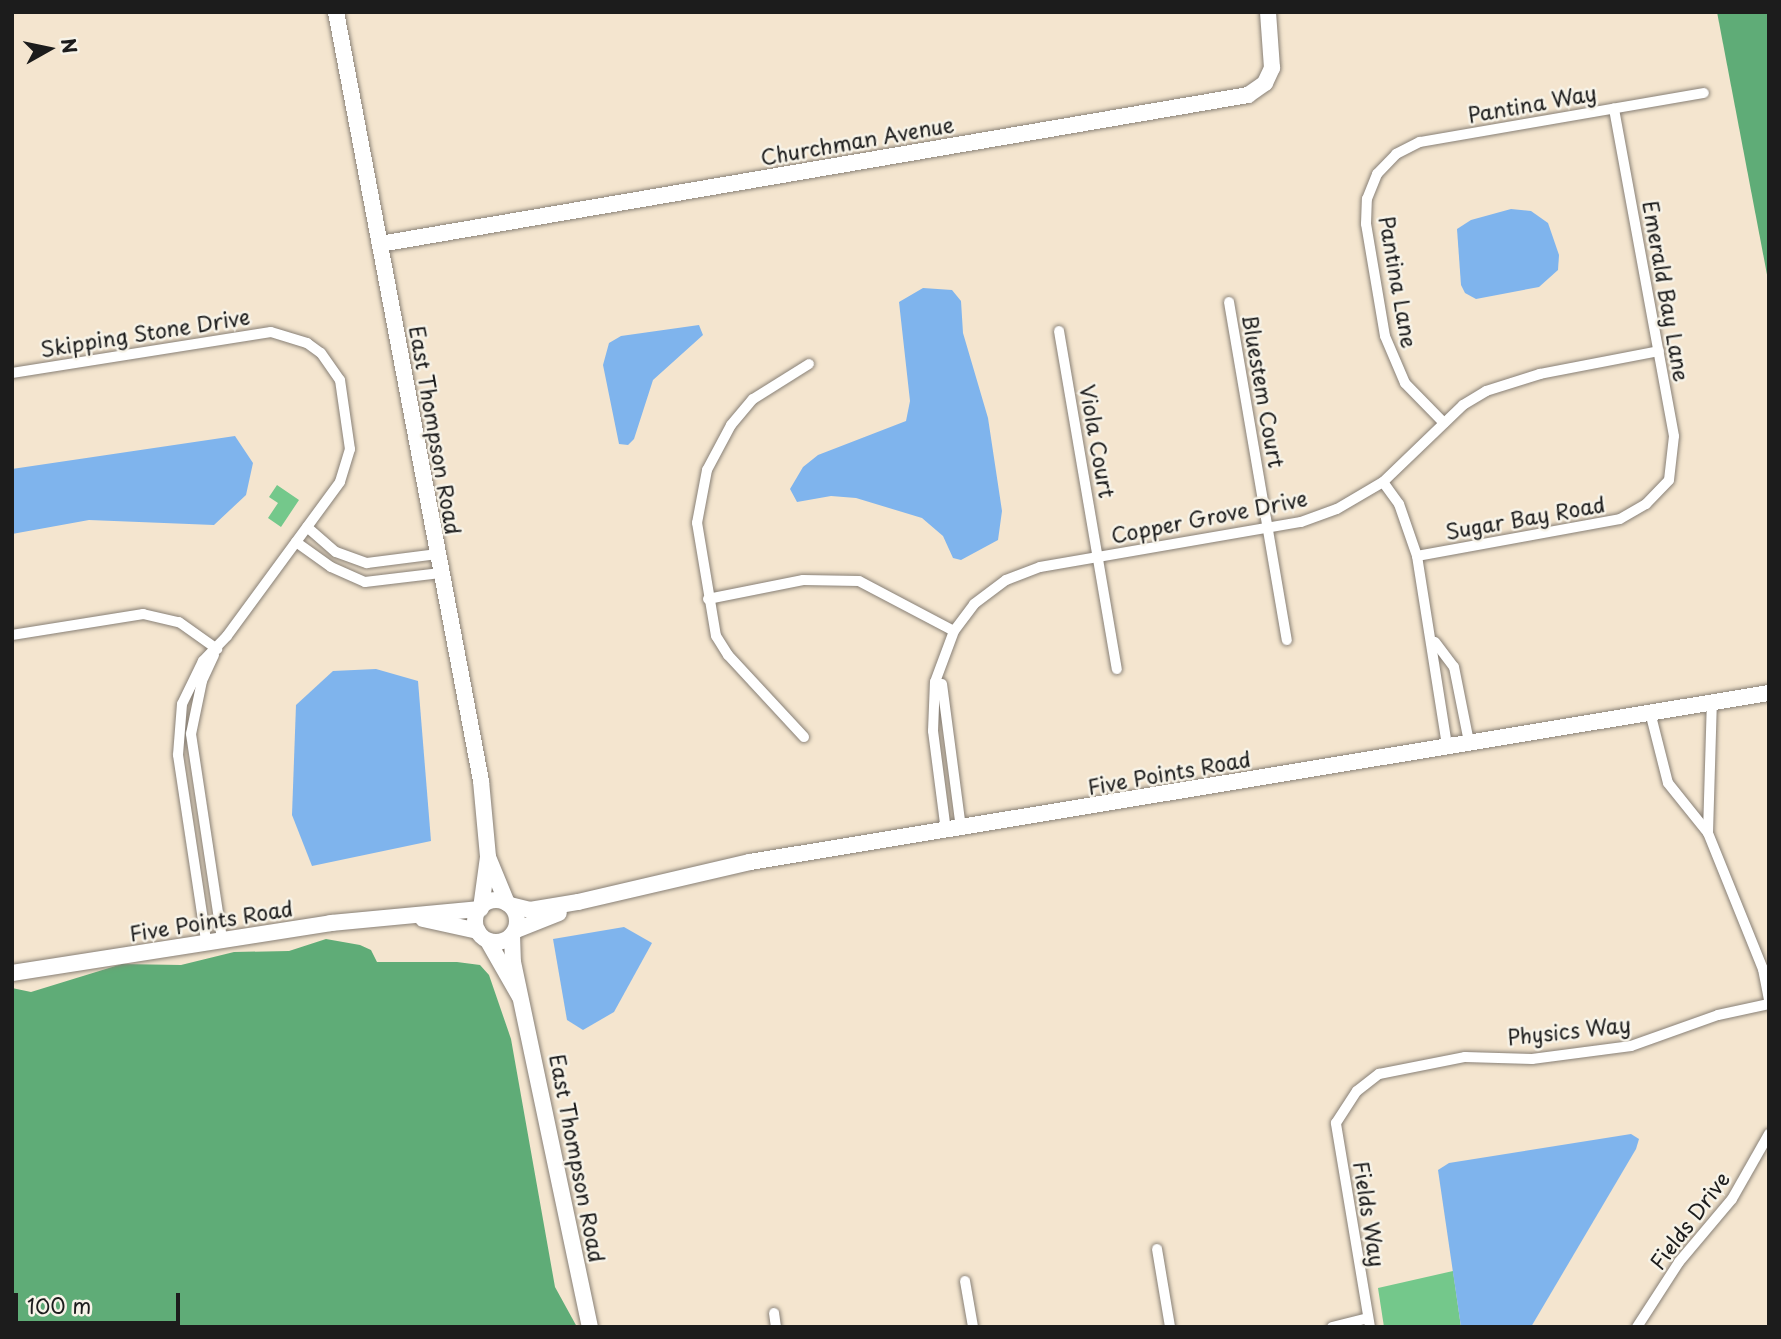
<!DOCTYPE html>
<style>
body{margin:0}
#map{position:relative;width:1781px;height:1339px;overflow:hidden;background:#f4e5cf;font-family:"Playpen Sans",sans-serif}
div>[style]{position:absolute}
.green>*{inset:0;background:#74c88b}
.forest>*{inset:0;background:#5fac77}
.water>*{inset:0;background:#7fb4ed}
.roads{filter:drop-shadow(0 0 2px #888076) drop-shadow(0 0 2px #888076)}
.street>*{height:10px;margin:-5px;padding:0 5px;transform-origin:5px;border-radius:5px;background:#fff}
.secondary>*{height:16px;margin:-8px;padding:0 8px;transform-origin:8px;border-radius:8px;background:#fff}
.secondary>.ring{margin:-8px;padding:0;box-sizing:content-box;background:none;border:16px solid #fff;border-radius:50%}
span{translate:-50% -50%;white-space:nowrap;text-align:center;line-height:1.15;-webkit-text-stroke:5px #f7f3e8;paint-order:stroke}
.street-label{font-size:21px;color:#1c1c1c}
.frame{position:absolute;inset:0;border:14px solid #1c1c1c;pointer-events:none}
.north{position:absolute;left:14px;top:14px;width:70px;height:70px;-webkit-text-stroke:5px #f7f3e8;paint-order:stroke;rotate:81deg;font-size:19px;font-weight:700;line-height:28px;text-align:center;color:#1c1c1c}
.north::after{content:'';display:block;margin:auto;width:24px;height:32px;background:#1c1c1c;clip-path:polygon(50% 0,100% 100%,50% 72%,0 100%)}
.scale{position:absolute;left:14px;top:1293px;width:166px;height:32px;box-sizing:border-box;border:4px solid #1c1c1c;border-top:0;padding-left:9px;font-size:21px;line-height:24px;white-space:nowrap;color:#1c1c1c;-webkit-text-stroke:5px #f7f3e8;paint-order:stroke}
</style>
<div id="map">
<div class="green">
<i style="clip-path:polygon(277px 485px,299px 500px,281px 527px,268px 518px,278px 503px,269px 497px)"></i>
<i style="clip-path:polygon(1453px 1271px,1461px 1327px,1384px 1327px,1378px 1288px)"></i>
</div>
<div class="forest">
<i style="clip-path:polygon(1717px 12px,1769px 12px,1769px 285px)"></i>
<i style="clip-path:polygon(326px 939px,360px 945px,371px 950px,377px 962px,457px 962px,480px 965px,489px 975px,511px 1039px,555px 1287px,577px 1327px,12px 1327px,12px 988px,31px 992px,122px 964px,181px 965px,234px 952px,289px 951px)"></i>
</div>
<div class="water">
<i style="clip-path:polygon(1511px 209px,1531px 211px,1548px 223px,1559px 255px,1558px 270px,1539px 287px,1476px 299px,1465px 293px,1461px 285px,1457px 229px,1471px 220px)"></i>
<i style="clip-path:polygon(923px 288px,952px 290px,961px 301px,963px 333px,988px 418px,1002px 511px,998px 540px,961px 560px,953px 558px,943px 536px,922px 518px,856px 498px,831px 496px,797px 502px,790px 489px,803px 467px,818px 455px,906px 421px,910px 401px,899px 302px)"></i>
<i style="clip-path:polygon(699px 325px,703px 335px,653px 380px,634px 439px,628px 445px,619px 444px,603px 365px,609px 343px,621px 336px)"></i>
<i style="clip-path:polygon(235px 436px,253px 463px,246px 495px,214px 525px,89px 520px,12px 534px,12px 469px)"></i>
<i style="clip-path:polygon(376px 669px,418px 681px,431px 841px,312px 866px,292px 815px,296px 705px,333px 671px)"></i>
<i style="clip-path:polygon(624px 927px,652px 943px,614px 1012px,583px 1030px,567px 1020px,553px 939px)"></i>
<i style="clip-path:polygon(1631px 1134px,1639px 1139px,1636px 1149px,1531px 1327px,1461px 1327px,1438px 1170px,1449px 1163px)"></i>
</div>
<div class="roads">
<div class="street">
<i style="left:1229px;top:302px;width:343px;rotate:80.3deg"></i>
<i style="left:1059px;top:331px;width:343px;rotate:80.3deg"></i>
<i style="left:12px;top:373px;width:262px;rotate:-9deg"></i>
<i style="left:271px;top:332px;width:38px;rotate:17deg"></i>
<i style="left:307px;top:343px;width:17px;rotate:36deg"></i>
<i style="left:321px;top:353px;width:33px;rotate:55deg"></i>
<i style="left:340px;top:380px;width:70px;rotate:81.8deg"></i>
<i style="left:350px;top:449px;width:34px;rotate:107deg"></i>
<i style="left:340px;top:482px;width:191px;rotate:126.3deg"></i>
<i style="left:227px;top:636px;width:35px;rotate:134deg"></i>
<i style="left:203px;top:661px;width:48px;rotate:116deg"></i>
<i style="left:182px;top:704px;width:51px;rotate:94.5deg"></i>
<i style="left:178px;top:755px;width:188px;rotate:81.4deg"></i>
<i style="left:1444px;top:423px;width:56px;rotate:-134.3deg"></i>
<i style="left:1405px;top:383px;width:51px;rotate:-113.1deg"></i>
<i style="left:1385px;top:336px;width:114px;rotate:-99.6deg"></i>
<i style="left:1366px;top:224px;width:25px;rotate:-88deg"></i>
<i style="left:1367px;top:199px;width:27px;rotate:-68deg"></i>
<i style="left:1377px;top:174px;width:28px;rotate:-46deg"></i>
<i style="left:1396px;top:154px;width:27px;rotate:-27deg"></i>
<i style="left:1420px;top:142px;width:288px;rotate:-9.8deg"></i>
<i style="left:1383px;top:482px;width:27px;rotate:54deg"></i>
<i style="left:1399px;top:504px;width:55px;rotate:70.9deg"></i>
<i style="left:1417px;top:556px;width:192px;rotate:81deg"></i>
<i style="left:307px;top:527px;width:38px;rotate:41deg"></i>
<i style="left:336px;top:552px;width:33px;rotate:20deg"></i>
<i style="left:367px;top:563px;width:71px;rotate:-7.3deg"></i>
<i style="left:296px;top:542px;width:43px;rotate:35.5deg"></i>
<i style="left:331px;top:567px;width:37px;rotate:24deg"></i>
<i style="left:365px;top:582px;width:76px;rotate:-6.8deg"></i>
<i style="left:1417px;top:556px;width:206px;rotate:-10.3deg"></i>
<i style="left:1620px;top:519px;width:30px;rotate:-30deg"></i>
<i style="left:1646px;top:504px;width:33px;rotate:-46deg"></i>
<i style="left:1669px;top:480px;width:44px;rotate:-83.5deg"></i>
<i style="left:1674px;top:436px;width:333px;rotate:-100.4deg"></i>
<i style="left:708px;top:599px;width:97px;rotate:-11.3deg"></i>
<i style="left:803px;top:580px;width:56px;rotate:1deg"></i>
<i style="left:859px;top:581px;width:107px;rotate:27.8deg"></i>
<i style="left:12px;top:635px;width:133px;rotate:-9.1deg"></i>
<i style="left:143px;top:614px;width:37px;rotate:13deg"></i>
<i style="left:179px;top:622px;width:47px;rotate:35.4deg"></i>
<i style="left:1435px;top:642px;width:31px;rotate:53deg"></i>
<i style="left:1454px;top:667px;width:76px;rotate:78.7deg"></i>
<i style="left:214px;top:655px;width:29px;rotate:115deg"></i>
<i style="left:202px;top:681px;width:54px;rotate:101.7deg"></i>
<i style="left:191px;top:734px;width:207px;rotate:81.4deg"></i>
<i style="left:942px;top:684px;width:145px;rotate:82.5deg"></i>
<i style="left:1650px;top:712px;width:73px;rotate:75.8deg"></i>
<i style="left:1668px;top:783px;width:64px;rotate:51.3deg"></i>
<i style="left:1708px;top:833px;width:147px;rotate:68deg"></i>
<i style="left:1763px;top:969px;width:32px;rotate:79deg"></i>
<i style="left:804px;top:737px;width:112px;rotate:-132.8deg"></i>
<i style="left:728px;top:655px;width:22px;rotate:-122deg"></i>
<i style="left:716px;top:636px;width:115px;rotate:-99.5deg"></i>
<i style="left:697px;top:523px;width:54px;rotate:-79.3deg"></i>
<i style="left:707px;top:470px;width:51px;rotate:-61.9deg"></i>
<i style="left:731px;top:425px;width:34px;rotate:-50deg"></i>
<i style="left:753px;top:399px;width:66px;rotate:-32deg"></i>
<i style="left:946px;top:831px;width:101px;rotate:-97.4deg"></i>
<i style="left:933px;top:731px;width:49px;rotate:-87.7deg"></i>
<i style="left:935px;top:682px;width:54px;rotate:-69.6deg"></i>
<i style="left:954px;top:631px;width:34px;rotate:-53deg"></i>
<i style="left:974px;top:604px;width:40px;rotate:-37deg"></i>
<i style="left:1006px;top:580px;width:36px;rotate:-21deg"></i>
<i style="left:1040px;top:567px;width:265px;rotate:-9.8deg"></i>
<i style="left:1301px;top:522px;width:38px;rotate:-20deg"></i>
<i style="left:1337px;top:509px;width:53px;rotate:-30.4deg"></i>
<i style="left:1383px;top:482px;width:111px;rotate:-43.9deg"></i>
<i style="left:1463px;top:405px;width:27px;rotate:-31deg"></i>
<i style="left:1486px;top:391px;width:57px;rotate:-17.5deg"></i>
<i style="left:1540px;top:374px;width:121px;rotate:-10.9deg"></i>
<i style="left:1708px;top:833px;width:131px;rotate:-88.3deg"></i>
<i style="left:1157px;top:1249px;width:79px;rotate:80.5deg"></i>
<i style="left:965px;top:1281px;width:47px;rotate:80.1deg"></i>
<i style="left:774px;top:1313px;width:14px;rotate:82deg"></i>
<i style="left:1332px;top:1327px;width:37px;rotate:-14deg"></i>
<i style="left:1370px;top:1327px;width:207px;rotate:-99.5deg"></i>
<i style="left:1336px;top:1123px;width:38px;rotate:-57deg"></i>
<i style="left:1357px;top:1091px;width:28px;rotate:-38deg"></i>
<i style="left:1379px;top:1074px;width:88px;rotate:-11.2deg"></i>
<i style="left:1465px;top:1057px;width:67px;rotate:1.7deg"></i>
<i style="left:1532px;top:1059px;width:100px;rotate:-7.5deg"></i>
<i style="left:1631px;top:1046px;width:92px;rotate:-19.6deg"></i>
<i style="left:1718px;top:1015px;width:52px;rotate:-12.2deg"></i>
<i style="left:1637px;top:1327px;width:77px;rotate:-57.1deg"></i>
<i style="left:1679px;top:1262px;width:82px;rotate:-49.9deg"></i>
<i style="left:1732px;top:1199px;width:75px;rotate:-60.4deg"></i>
</div>
<div class="secondary">
<i style="left:336px;top:12px;width:783px;rotate:79.32deg"></i>
<i style="left:481px;top:781px;width:76px;rotate:84.7deg"></i>
<i style="left:488px;top:857px;width:50px;rotate:67.6deg"></i>
<i style="left:380px;top:244px;width:881px;rotate:-9.74deg"></i>
<i style="left:1248px;top:95px;width:21px;rotate:-35deg"></i>
<i style="left:1265px;top:83px;width:17px;rotate:-65deg"></i>
<i style="left:1272px;top:68px;width:56px;rotate:-94.1deg"></i>
<i class="ring" style="left:475px;top:900px;width:26px;height:26px"></i>
<i style="left:510px;top:905px;width:21px;rotate:14deg"></i>
<i style="left:530px;top:910px;width:49px;rotate:-9.5deg"></i>
<i style="left:578px;top:902px;width:177px;rotate:-13.1deg"></i>
<i style="left:750px;top:862px;width:1033px;rotate:-9.42deg"></i>
<i style="left:481px;top:908px;width:51px;rotate:-82.2deg"></i>
<i style="left:423px;top:919px;width:56px;rotate:12.3deg"></i>
<i style="left:516px;top:930px;width:46px;rotate:-21.6deg"></i>
<i style="left:512px;top:935px;width:27px;rotate:88deg"></i>
<i style="left:513px;top:962px;width:373px;rotate:78.1deg"></i>
<i style="left:488px;top:941px;width:64px;rotate:60.3deg"></i>
<i style="left:12px;top:973px;width:323px;rotate:-8.9deg"></i>
<i style="left:331px;top:923px;width:150px;rotate:-5.4deg"></i>
</div>
</div>
<div class="street-label">
<span style="left:1532px;top:103px;rotate:-10deg">Pantina Way</span>
<span style="left:857px;top:140px;rotate:-10deg">Churchman Avenue</span>
<span style="left:1399px;top:282px;rotate:80deg">Pantina Lane</span>
<span style="left:1667px;top:291px;rotate:80deg">Emerald Bay Lane</span>
<span style="left:145px;top:332px;rotate:-9deg">Skipping Stone Drive</span>
<span style="left:1264px;top:391px;rotate:80deg">Bluestem Court</span>
<span style="left:436px;top:430px;rotate:80deg">East Thompson Road</span>
<span style="left:1098px;top:441px;rotate:80deg">Viola Court</span>
<span style="left:1209px;top:516px;rotate:-11deg">Copper Grove Drive</span>
<span style="left:1525px;top:517px;rotate:-10deg">Sugar Bay Road</span>
<span style="left:1169px;top:772px;rotate:-10deg">Five Points Road</span>
<span style="left:211px;top:920px;rotate:-9deg">Five Points Road</span>
<span style="left:1569px;top:1030px;rotate:-6deg">Physics Way</span>
<span style="left:578px;top:1158px;rotate:79deg">East Thompson Road</span>
<span style="left:1370px;top:1214px;rotate:81deg">Fields Way</span>
<span style="left:1689px;top:1220px;rotate:-53deg">Fields Drive</span>
</div>
<div class="frame"></div>
<div class="north">N</div>
<div class="scale">100 m</div>
</div>
